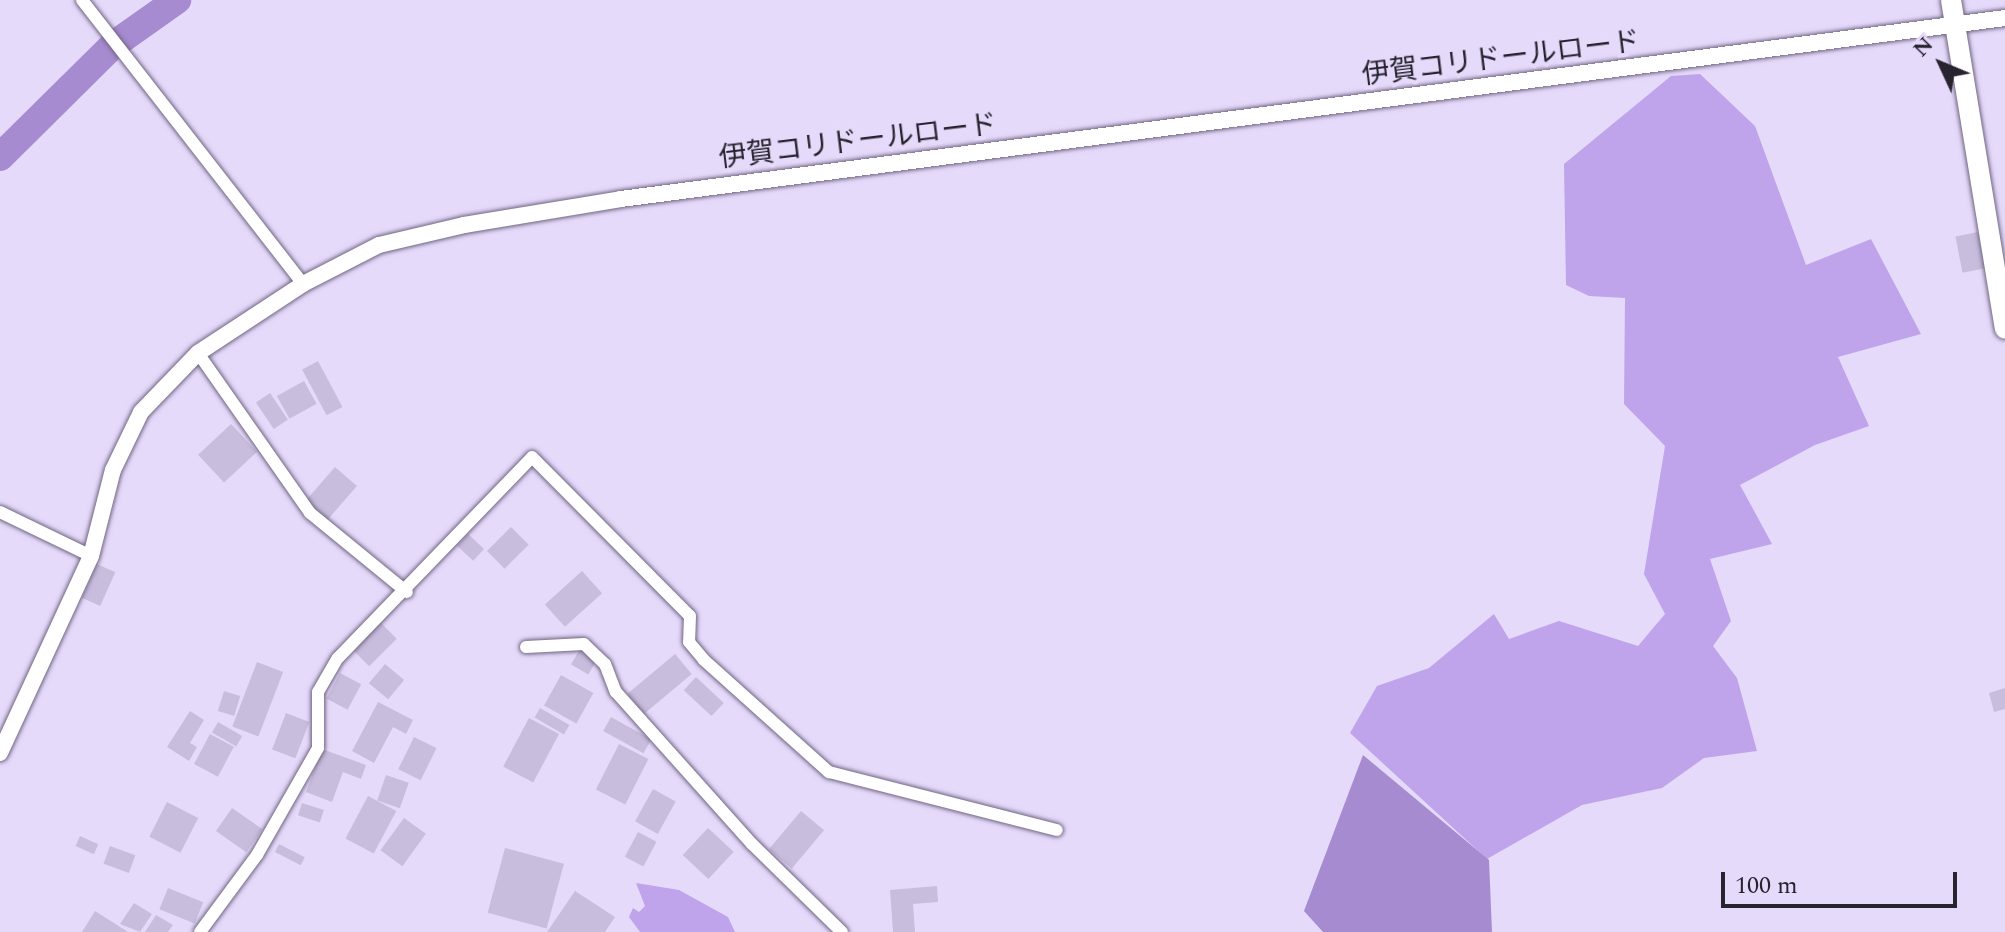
<!DOCTYPE html>
<meta charset="utf-8">
<style>
body{margin:0}
#map{position:relative;width:2005px;height:932px;overflow:hidden;background:#e6dafb;font-family:Spectral,"Noto Sans JP",serif}
div>[style]{position:absolute}
.forest>*{inset:0;background:#bfa3eb}
.water>*{inset:0;background:#a68bd1}
.river>*{height:28px;margin:-14px;padding:0 14px;transform-origin:14px;border-radius:14px;background:#a68bd1}
.building>*{inset:0;background:#c8bddd;transform-origin:0 0}
.roads{filter:drop-shadow(0 0 2px #706582) drop-shadow(0 0 2px #706582)}
.minor>*{height:12px;margin:-6px;padding:0 6px;transform-origin:6px;border-radius:6px;background:#fff}
.tertiary>*{height:16px;margin:-8px;padding:0 8px;transform-origin:8px;border-radius:8px;background:#fff}
.primary>*{height:20px;margin:-10px;padding:0 10px;transform-origin:10px;border-radius:10px;background:#fff}
span{translate:-50% -50%;white-space:nowrap;text-align:center;line-height:1.15;-webkit-text-stroke:8px #e6dafb;paint-order:stroke}
.street-label{font-size:28px;color:#27232f}
.north{position:absolute;left:1901px;top:24px;width:80px;height:80px;-webkit-text-stroke:6px #e6dafb;paint-order:stroke;rotate:314deg;font-size:22px;font-weight:700;line-height:32px;text-align:center;color:#27232f}
.north::after{content:'';display:block;margin:auto;width:28px;height:36px;background:#27232f;clip-path:polygon(50% 0,100% 100%,50% 72%,0 100%)}
.scale{position:absolute;left:1721px;top:872px;width:236px;height:36px;box-sizing:border-box;border:4px solid #27232f;border-top:0;padding-left:10px;font-size:24px;line-height:28px;white-space:nowrap;color:#27232f;-webkit-text-stroke:6px #e6dafb;paint-order:stroke}
</style>
<div id="map">
<div class="forest">
<i style="clip-path:polygon(1700px 74px,1755px 126px,1806px 265px,1871px 239px,1921px 334px,1838px 357px,1869px 426px,1815px 445px,1740px 485px,1772px 544px,1710px 559px,1731px 621px,1713px 646px,1737px 678px,1757px 751px,1704px 758px,1662px 788px,1582px 805px,1487px 859px,1350px 733px,1377px 686px,1429px 668px,1494px 614px,1509px 639px,1559px 621px,1638px 646px,1665px 614px,1644px 574px,1665px 446px,1624px 404px,1625px 298px,1589px 296px,1566px 285px,1564px 164px,1671px 76px)"></i>
<i style="clip-path:polygon(636px 883px,679px 890px,728px 917px,735px 932px,640px 932px,629px 917px,633px 908px,639px 912px,645px 906px)"></i>
</div>
<div class="water">
<i style="clip-path:polygon(1363px 755px,1489px 860px,1492px 932px,1323px 932px,1304px 911px)"></i>
</div>
<div class="river">
<i style="left:0;top:157px;width:158px;rotate:-44.7deg"></i>
<i style="left:112px;top:46px;width:80px;rotate:-35.3deg"></i>
</div>
<div class="building">
<i style="left:1978px;top:232px;width:37px;height:23px;rotate:79deg"></i>
<i style="left:318px;top:361px;width:52px;height:18px;rotate:62deg"></i>
<i style="left:304px;top:381px;width:26px;height:31px;rotate:61deg"></i>
<i style="left:270px;top:393px;width:32px;height:17px;rotate:56deg"></i>
<i style="left:231px;top:424px;width:38px;height:45px;rotate:47deg"></i>
<i style="left:335px;top:467px;width:29px;height:46px;rotate:41deg"></i>
<i style="left:511px;top:527px;width:25px;height:34px;rotate:45deg"></i>
<i style="left:468px;top:534px;width:22px;height:16px;rotate:43deg"></i>
<i style="left:97px;top:564px;width:20px;height:37px;rotate:24deg"></i>
<i style="left:582px;top:571px;width:30px;height:50px;rotate:48deg"></i>
<i style="left:379px;top:621px;width:25px;height:39px;rotate:45deg"></i>
<i style="left:580px;top:649px;width:20px;height:18px;rotate:30deg"></i>
<i style="left:675px;top:654px;width:26px;height:62px;rotate:50deg"></i>
<i style="left:257px;top:662px;width:28px;height:69px;rotate:21deg"></i>
<i style="left:385px;top:664px;width:25px;height:25px;rotate:40deg"></i>
<i style="left:340px;top:673px;width:24px;height:29px;rotate:28deg"></i>
<i style="left:561px;top:675px;width:37px;height:35px;rotate:29deg"></i>
<i style="left:696px;top:677px;width:38px;height:18px;rotate:43deg"></i>
<i style="clip-path:polygon(2005px 688px,2005px 709px,1994px 712px,1989px 693px)"></i>
<i style="left:224px;top:691px;width:17px;height:21px;rotate:17deg"></i>
<i style="clip-path:polygon(378px 702px,413px 720px,406px 734px,393px 727px,374px 763px,352px 751px)"></i>
<i style="left:540px;top:708px;width:34px;height:11px;rotate:30deg"></i>
<i style="clip-path:polygon(190px 711px,204px 720px,190px 743px,197px 747px,189px 761px,167px 747px)"></i>
<i style="left:286px;top:713px;width:25px;height:39px;rotate:21deg"></i>
<i style="left:611px;top:717px;width:46px;height:16px;rotate:29deg"></i>
<i style="left:529px;top:718px;width:34px;height:55px;rotate:28deg"></i>
<i style="left:218px;top:722px;width:28px;height:12px;rotate:30deg"></i>
<i style="left:210px;top:734px;width:27px;height:34px;rotate:28deg"></i>
<i style="left:414px;top:737px;width:25px;height:36px;rotate:26deg"></i>
<i style="left:619px;top:744px;width:33px;height:51px;rotate:27deg"></i>
<i style="clip-path:polygon(322px 749px,366px 765px,361px 779px,343px 772px,332px 802px,306px 792px)"></i>
<i style="left:386px;top:775px;width:24px;height:27px;rotate:19deg"></i>
<i style="left:653px;top:789px;width:26px;height:37px;rotate:29deg"></i>
<i style="left:368px;top:796px;width:32px;height:48px;rotate:28deg"></i>
<i style="left:167px;top:802px;width:35px;height:39px;rotate:27deg"></i>
<i style="left:302px;top:803px;width:23px;height:13px;rotate:18deg"></i>
<i style="left:232px;top:808px;width:37px;height:28px;rotate:35deg"></i>
<i style="left:801px;top:811px;width:30px;height:50px;rotate:40deg"></i>
<i style="left:404px;top:818px;width:27px;height:40px;rotate:36deg"></i>
<i style="left:708px;top:828px;width:35px;height:37px;rotate:43deg"></i>
<i style="left:638px;top:832px;width:21px;height:28px;rotate:28deg"></i>
<i style="left:80px;top:836px;width:20px;height:11px;rotate:24deg"></i>
<i style="left:279px;top:844px;width:29px;height:9px;rotate:27deg"></i>
<i style="left:110px;top:846px;width:27px;height:19px;rotate:20deg"></i>
<i style="left:505px;top:848px;width:61px;height:67px;rotate:15deg"></i>
<i style="clip-path:polygon(937px 886px,938px 902px,913px 904px,915px 932px,893px 932px,890px 890px)"></i>
<i style="left:168px;top:888px;width:38px;height:23px;rotate:22deg"></i>
<i style="clip-path:polygon(575px 891px,615px 917px,605px 932px,547px 932px)"></i>
<i style="clip-path:polygon(134px 903px,152px 914px,140px 932px,120px 924px)"></i>
<i style="clip-path:polygon(95px 911px,128px 932px,82px 932px)"></i>
<i style="clip-path:polygon(156px 915px,173px 925px,168px 932px,145px 932px)"></i>
</div>
<div class="roads">
<div class="minor">
<i style="left:82px;top:0;width:360px;rotate:52.1deg"></i>
<i style="left:198px;top:353px;width:195px;rotate:55deg"></i>
<i style="left:310px;top:513px;width:125px;rotate:39.2deg"></i>
<i style="left:0;top:512px;width:101px;rotate:25.8deg"></i>
<i style="left:526px;top:647px;width:58px;rotate:-3deg"></i>
<i style="left:584px;top:644px;width:29px;rotate:44deg"></i>
<i style="left:605px;top:664px;width:30px;rotate:69deg"></i>
<i style="left:616px;top:692px;width:204px;rotate:48.2deg"></i>
<i style="left:752px;top:844px;width:126px;rotate:44.4deg"></i>
<i style="left:200px;top:932px;width:96px;rotate:-53.5deg"></i>
<i style="left:257px;top:855px;width:123px;rotate:-60.3deg"></i>
<i style="left:318px;top:748px;width:56px;rotate:-90deg"></i>
<i style="left:318px;top:692px;width:39px;rotate:-60deg"></i>
<i style="left:338px;top:658px;width:279px;rotate:-46deg"></i>
<i style="left:532px;top:457px;width:224px;rotate:45.2deg"></i>
<i style="left:690px;top:616px;width:26px;rotate:92deg"></i>
<i style="left:689px;top:642px;width:23px;rotate:50deg"></i>
<i style="left:704px;top:660px;width:168px;rotate:41.9deg"></i>
<i style="left:829px;top:772px;width:235px;rotate:14.3deg"></i>
</div>
<div class="tertiary">
<i style="left:0;top:753px;width:217px;rotate:-65.2deg"></i>
<i style="left:91px;top:556px;width:89px;rotate:-75.7deg"></i>
<i style="left:113px;top:470px;width:64px;rotate:-64.2deg"></i>
<i style="left:141px;top:412px;width:82px;rotate:-46deg"></i>
<i style="left:198px;top:353px;width:126px;rotate:-33.3deg"></i>
<i style="left:303px;top:284px;width:85px;rotate:-27.2deg"></i>
<i style="left:379px;top:245px;width:87px;rotate:-13.2deg"></i>
<i style="left:464px;top:225px;width:159px;rotate:-9.4deg"></i>
<i style="left:621px;top:199px;width:1396px;rotate:-7.45deg"></i>
</div>
<div class="primary">
<i style="left:1951px;top:0;width:333px;rotate:80.7deg"></i>
</div>
</div>
<div class="street-label">
<span style="left:1501px;top:59px;rotate:-7deg">伊賀コリドールロード</span>
<span style="left:858px;top:142px;rotate:-7deg">伊賀コリドールロード</span>
</div>
<div class="north">N</div>
<div class="scale">100 m</div>
</div>
